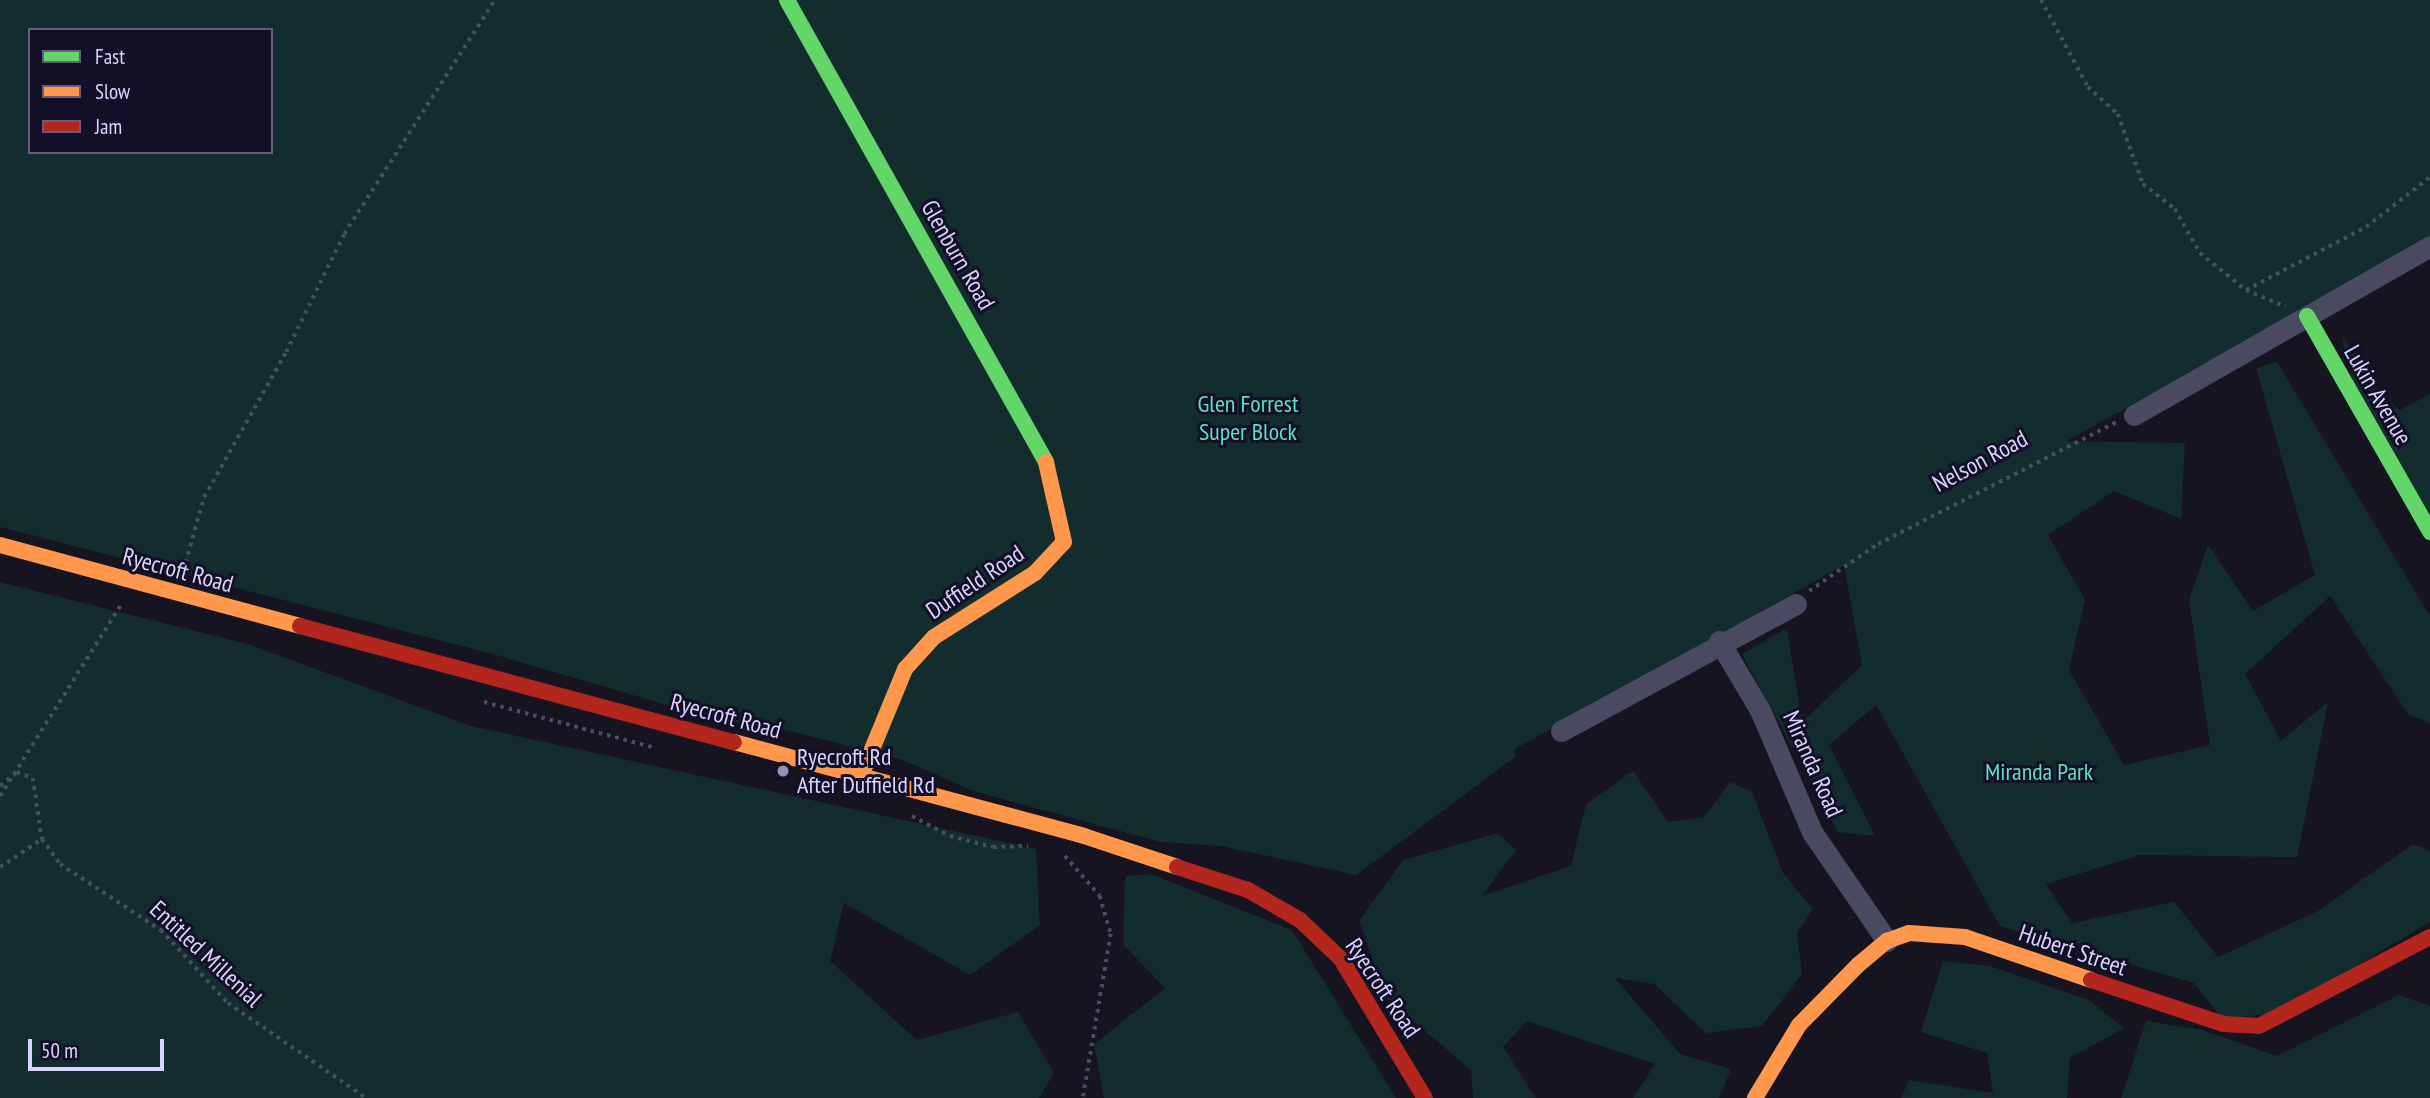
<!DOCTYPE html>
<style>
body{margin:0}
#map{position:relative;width:2430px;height:1098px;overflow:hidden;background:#161421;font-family:"PT Sans Narrow",sans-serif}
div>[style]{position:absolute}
.green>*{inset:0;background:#132c2d}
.path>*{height:3.5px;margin-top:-1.75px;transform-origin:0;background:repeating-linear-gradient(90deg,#44505f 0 3.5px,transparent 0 8.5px)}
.street>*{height:21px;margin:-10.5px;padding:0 10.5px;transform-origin:10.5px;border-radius:10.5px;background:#4a4962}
.fast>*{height:16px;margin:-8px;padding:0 8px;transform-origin:8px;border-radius:8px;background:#63d668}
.slow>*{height:16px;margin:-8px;padding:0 8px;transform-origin:8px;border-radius:8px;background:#ff974d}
.jam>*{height:16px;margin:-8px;padding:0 8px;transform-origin:8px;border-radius:8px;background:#b3261e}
.dots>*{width:19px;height:19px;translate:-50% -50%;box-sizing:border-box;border:4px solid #130f26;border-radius:50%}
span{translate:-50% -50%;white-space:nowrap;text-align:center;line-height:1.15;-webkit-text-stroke:6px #130f26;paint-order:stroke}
.street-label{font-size:24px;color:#d9d4ff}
.park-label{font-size:24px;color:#5fe0c0}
.poi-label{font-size:24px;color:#d9d4ff}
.left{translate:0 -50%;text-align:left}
.legend{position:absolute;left:28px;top:28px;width:245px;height:126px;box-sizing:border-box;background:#130f26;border:2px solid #625e7d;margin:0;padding:9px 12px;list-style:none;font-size:21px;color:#d9d4ff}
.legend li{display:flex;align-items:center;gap:14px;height:35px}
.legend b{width:35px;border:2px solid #625e7d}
.scale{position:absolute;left:28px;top:1039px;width:136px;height:32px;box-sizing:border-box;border:4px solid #d9d4ff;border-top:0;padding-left:9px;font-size:21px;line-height:24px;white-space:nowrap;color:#d9d4ff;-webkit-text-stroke:5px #130f26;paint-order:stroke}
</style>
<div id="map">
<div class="green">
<i style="clip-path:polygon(evenodd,0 0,2430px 0,2430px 239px,2067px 441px,2185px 443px,2181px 519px,2114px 491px,2048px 535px,2085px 600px,2069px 670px,2124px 765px,2210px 745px,2189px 600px,2208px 545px,2253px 611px,2315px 575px,2256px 368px,2277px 362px,2430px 616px,2430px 723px,2408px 714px,2330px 596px,2245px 674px,2281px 741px,2328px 702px,2297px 857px,2140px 855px,2046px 884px,2072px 923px,2174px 902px,2218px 957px,2318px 911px,2413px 844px,2430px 851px,2430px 922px,2279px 1012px,2223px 1020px,2194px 983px,2000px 926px,1876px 705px,1829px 745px,1875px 836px,1838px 832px,1742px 654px,1787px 628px,1802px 722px,1862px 665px,1844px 565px,1515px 749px,1515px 757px,1356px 875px,1221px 846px,1161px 842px,973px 791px,903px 760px,778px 728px,759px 732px,493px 654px,0 527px,0 0,30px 30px,271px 30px,271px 152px,30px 152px,30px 30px)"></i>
<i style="clip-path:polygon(2341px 333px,2378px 392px,2400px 410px,2430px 394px,2430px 535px,2357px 398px)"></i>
<i style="clip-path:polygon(0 582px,248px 644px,471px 726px,1036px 849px,1040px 925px,970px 975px,844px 903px,830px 961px,917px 1040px,1018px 1012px,1054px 1073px,1039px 1098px,0 1098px)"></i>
<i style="clip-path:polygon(1633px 771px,1668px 822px,1704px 817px,1730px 782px,1752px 792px,1783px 873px,1813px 909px,1797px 933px,1802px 974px,1762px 1026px,1706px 1033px,1654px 984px,1615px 978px,1680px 1054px,1731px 1069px,1719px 1098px,1633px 1098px,1655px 1064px,1527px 1021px,1503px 1047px,1536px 1098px,1473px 1098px,1471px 1070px,1387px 999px,1359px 921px,1403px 860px,1498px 833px,1516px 850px,1482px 896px,1571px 866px,1586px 804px)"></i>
<i style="clip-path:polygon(1151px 874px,1292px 930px,1396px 1098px,1104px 1098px,1094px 1044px,1165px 988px,1123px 944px,1125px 876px)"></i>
<i style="clip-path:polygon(1943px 961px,1990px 966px,2089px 1000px,2124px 1028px,2070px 1058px,2067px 1098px,1901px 1098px,1909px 1080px,1993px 1093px,1987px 1053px,1921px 1032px)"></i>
<i style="clip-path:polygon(2399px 995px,2430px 1006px,2430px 1098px,2121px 1098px,2146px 1021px,2202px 1030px,2277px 1056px)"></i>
</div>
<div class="path">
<i style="left:2041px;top:0;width:99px;rotate:61.6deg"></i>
<i style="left:2088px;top:87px;width:40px;rotate:42deg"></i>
<i style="left:2118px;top:114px;width:74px;rotate:70.3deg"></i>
<i style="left:2143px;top:184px;width:41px;rotate:38deg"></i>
<i style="left:2175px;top:209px;width:51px;rotate:60.4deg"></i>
<i style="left:2200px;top:253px;width:59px;rotate:38.8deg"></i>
<i style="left:2246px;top:290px;width:43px;rotate:23deg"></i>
<i style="left:2246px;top:290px;width:136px;rotate:-27.7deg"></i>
<i style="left:2366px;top:227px;width:81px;rotate:-38deg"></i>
<i style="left:183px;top:571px;width:77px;rotate:-74.2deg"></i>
<i style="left:204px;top:497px;width:167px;rotate:-60.5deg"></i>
<i style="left:286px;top:352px;width:131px;rotate:-63.8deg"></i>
<i style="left:344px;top:234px;width:278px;rotate:-57.2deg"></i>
<i style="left:1809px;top:591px;width:83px;rotate:-34.3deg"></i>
<i style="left:1878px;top:544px;width:270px;rotate:-27.1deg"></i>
<i style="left:484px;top:702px;width:178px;rotate:15deg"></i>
<i style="left:0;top:786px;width:22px;rotate:-39deg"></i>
<i style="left:17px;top:772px;width:17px;rotate:21deg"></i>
<i style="left:33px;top:778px;width:62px;rotate:81.6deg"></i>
<i style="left:42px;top:839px;width:31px;rotate:54deg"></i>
<i style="left:60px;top:864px;width:121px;rotate:33.2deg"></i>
<i style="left:161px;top:930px;width:99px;rotate:47.5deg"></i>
<i style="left:228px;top:1003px;width:168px;rotate:34.5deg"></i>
<i style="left:0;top:796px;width:228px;rotate:-57.7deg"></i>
<i style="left:912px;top:816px;width:43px;rotate:27.8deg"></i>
<i style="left:950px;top:836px;width:44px;rotate:14.3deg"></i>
<i style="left:993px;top:847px;width:35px;rotate:-2deg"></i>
<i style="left:1065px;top:856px;width:53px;rotate:48.8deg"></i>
<i style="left:1100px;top:896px;width:40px;rotate:74deg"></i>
<i style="left:1111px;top:934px;width:166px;rotate:99.7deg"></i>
<i style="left:0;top:867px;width:50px;rotate:-33.7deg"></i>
</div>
<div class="street">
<i style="left:2134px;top:415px;width:341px;rotate:-29.7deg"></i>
<i style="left:1719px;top:641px;width:80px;rotate:59.3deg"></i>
<i style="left:1760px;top:710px;width:133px;rotate:66.9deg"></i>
<i style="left:1812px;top:832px;width:132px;rotate:55.5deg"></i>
<i style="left:1561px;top:731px;width:267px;rotate:-28.4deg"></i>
</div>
<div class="fast">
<i style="left:787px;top:0;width:530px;rotate:60.72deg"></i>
<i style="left:2307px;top:316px;width:249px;rotate:60.3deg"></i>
</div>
<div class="slow">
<i style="left:0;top:545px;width:311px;rotate:15.1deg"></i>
<i style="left:734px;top:742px;width:362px;rotate:15deg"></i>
<i style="left:1084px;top:836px;width:98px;rotate:18.4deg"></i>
<i style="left:861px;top:776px;width:116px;rotate:-67.6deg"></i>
<i style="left:905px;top:669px;width:43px;rotate:-47.8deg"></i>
<i style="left:934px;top:637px;width:120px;rotate:-32.4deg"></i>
<i style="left:1035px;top:573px;width:42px;rotate:-46.9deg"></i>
<i style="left:1064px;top:542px;width:82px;rotate:-102.7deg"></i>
<i style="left:1755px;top:1098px;width:85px;rotate:-58.9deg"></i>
<i style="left:1799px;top:1025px;width:84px;rotate:-45.5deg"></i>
<i style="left:1858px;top:965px;width:38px;rotate:-40deg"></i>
<i style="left:1887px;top:941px;width:23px;rotate:-20deg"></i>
<i style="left:1909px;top:933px;width:56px;rotate:4.1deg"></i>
<i style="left:1965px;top:937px;width:133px;rotate:18.8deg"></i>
</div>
<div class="jam">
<i style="left:300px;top:626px;width:449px;rotate:15deg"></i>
<i style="left:1177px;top:867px;width:75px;rotate:17.9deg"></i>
<i style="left:1248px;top:890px;width:60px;rotate:30deg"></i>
<i style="left:1300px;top:920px;width:57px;rotate:43.6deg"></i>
<i style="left:1341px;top:959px;width:162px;rotate:58.9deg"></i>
<i style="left:2091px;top:980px;width:139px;rotate:18.4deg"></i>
<i style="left:2223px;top:1024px;width:36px;rotate:3deg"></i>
<i style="left:2259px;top:1026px;width:193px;rotate:-27.5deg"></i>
</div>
<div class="dots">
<i style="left:783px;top:771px;background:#9591b1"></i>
</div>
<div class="street-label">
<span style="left:958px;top:255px;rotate:60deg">Glenburn Road</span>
<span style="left:2378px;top:395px;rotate:60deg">Lukin Avenue</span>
<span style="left:1980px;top:461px;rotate:-28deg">Nelson Road</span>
<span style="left:178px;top:570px;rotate:15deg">Ryecroft Road</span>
<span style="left:975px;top:582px;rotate:-34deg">Duffield Road</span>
<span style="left:726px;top:716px;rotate:15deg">Ryecroft Road</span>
<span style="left:1813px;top:764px;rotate:66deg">Miranda Road</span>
<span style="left:2073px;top:950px;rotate:19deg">Hubert Street</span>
<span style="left:206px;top:954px;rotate:43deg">Entitled Millenial</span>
<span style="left:1383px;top:988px;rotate:56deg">Ryecroft Road</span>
</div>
<div class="park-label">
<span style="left:1248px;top:418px">Glen Forrest<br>Super Block</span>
<span style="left:2039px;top:772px">Miranda Park</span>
</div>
<div class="poi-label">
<span class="left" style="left:797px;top:771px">Ryecroft Rd<br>After Duffield Rd</span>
</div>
<ul class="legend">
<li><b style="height:9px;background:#63d668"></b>Fast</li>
<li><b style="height:9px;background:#ff974d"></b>Slow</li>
<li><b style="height:9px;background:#b3261e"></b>Jam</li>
</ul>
<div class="scale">50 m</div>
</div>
